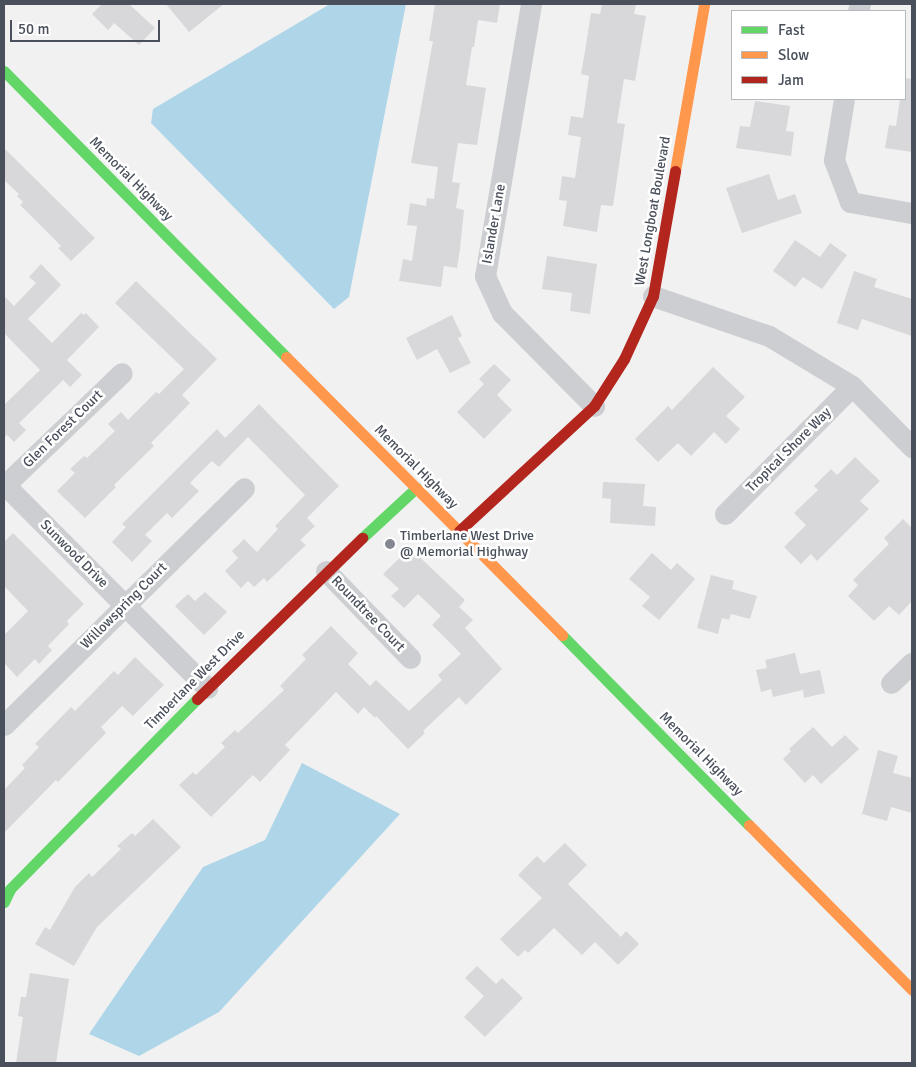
<!DOCTYPE html>
<style>
body{margin:0}
#map{position:relative;width:916px;height:1067px;overflow:hidden;background:#f1f1f1;font-family:Signika,sans-serif}
div>[style]{position:absolute}
.water>*{inset:0;background:#afd6e8}
.building>*{inset:0;background:#d8d8da}
.street>*{height:21px;margin:-10.5px;padding:0 10.5px;transform-origin:10.5px;border-radius:10.5px;background:#ccced1}
.fast>*{height:11px;margin:-5.5px;padding:0 5.5px;transform-origin:5.5px;border-radius:5.5px;background:#63d668}
.slow>*{height:11px;margin:-5.5px;padding:0 5.5px;transform-origin:5.5px;border-radius:5.5px;background:#ff974d}
.jam>*{height:11px;margin:-5.5px;padding:0 5.5px;transform-origin:5.5px;border-radius:5.5px;background:#b3261e}
.dots>*{width:14px;height:14px;translate:-50% -50%;box-sizing:border-box;border:2px solid #fff;border-radius:50%}
span{translate:-50% -50%;white-space:nowrap;text-align:center;line-height:1.15;-webkit-text-stroke:5px #fff;paint-order:stroke}
.street-label{font-size:14px;color:#49505b}
.poi-label{font-size:14px;color:#49505b}
.left{translate:0 -50%;text-align:left}
.frame{position:absolute;inset:0;border:5px solid #49505b;pointer-events:none}
.legend{position:absolute;left:731px;top:10px;width:175px;height:90px;box-sizing:border-box;background:#fff;border:1px solid #b6b9bd;margin:0;padding:6px 9px;list-style:none;font-size:15px;color:#49505b}
.legend li{display:flex;align-items:center;gap:10px;height:25px}
.legend b{width:25px;border:1px solid #b6b9bd}
.scale{position:absolute;left:10px;top:20px;width:150px;height:22px;box-sizing:border-box;border:2px solid #49505b;border-top:0;padding-left:6px;font-size:15px;line-height:18px;white-space:nowrap;color:#49505b;-webkit-text-stroke:4px #fff;paint-order:stroke}
</style>
<div id="map">
<div class="water">
<i style="clip-path:polygon(330px 4px,406px 4px,349px 297px,334px 309px,151px 123px,153px 109px)"></i>
<i style="clip-path:polygon(302px 763px,400px 814px,219px 1012px,139px 1056px,89px 1034px,203px 867px,265px 840px)"></i>
</div>
<div class="building">
<i style="clip-path:polygon(102px 4px,129px 4px,155px 28px,139px 45px,114px 23px,108px 30px,92px 14px)"></i>
<i style="clip-path:polygon(166px 4px,224px 4px,189px 32px)"></i>
<i style="clip-path:polygon(435px 4px,500px 4px,497px 23px,478px 20px,474px 47px,472px 47px,466px 85px,486px 88px,477px 145px,458px 143px,452px 182px,460px 183px,456px 208px,464px 210px,460px 249px,457px 268px,444px 266px,441px 287px,399px 281px,403px 259px,412px 261px,417px 226px,407px 225px,410px 203px,426px 206px,427px 198px,434px 199px,438px 167px,411px 163px,433px 41px,429px 41px)"></i>
<i style="clip-path:polygon(602px 4px,636px 4px,634px 14px,646px 16px,635px 81px,624px 79px,617px 123px,625px 124px,613px 206px,601px 205px,597px 232px,563px 226px,567px 201px,559px 200px,562px 176px,575px 178px,581px 137px,568px 135px,571px 116px,583px 118px,589px 76px,581px 74px,585px 51px,591px 13px,600px 14px)"></i>
<i style="clip-path:polygon(905px 78px,912px 79px,912px 152px,885px 148px,889px 125px,896px 126px,900px 99px,905px 99px)"></i>
<i style="clip-path:polygon(755px 101px,790px 106px,786px 131px,794px 132px,791px 156px,736px 148px,740px 126px,750px 127px)"></i>
<i style="clip-path:polygon(4px 148px,95px 238px,71px 261px,58px 248px,61px 246px,20px 205px,23px 202px,17px 196px,19px 194px,4px 180px)"></i>
<i style="clip-path:polygon(769px 174px,778px 200px,795px 194px,802px 213px,742px 233px,726px 188px)"></i>
<i style="clip-path:polygon(795px 240px,820px 257px,830px 243px,847px 255px,822px 289px,803px 277px,795px 287px,773px 271px)"></i>
<i style="clip-path:polygon(547px 256px,597px 264px,590px 314px,570px 311px,572px 293px,542px 289px)"></i>
<i style="clip-path:polygon(41px 264px,61px 285px,28px 319px,52px 343px,81px 313px,84px 315px,86px 313px,99px 327px,67px 360px,82px 375px,70px 387px,63px 380px,48px 395px,19px 423px,26px 430px,14px 442px,7px 435px,4px 438px,4px 405px,40px 370px,4px 333px,4px 296px,14px 306px,36px 283px,29px 277px)"></i>
<i style="clip-path:polygon(854px 271px,877px 279px,874px 287px,912px 299px,912px 336px,862px 319px,858px 330px,837px 323px)"></i>
<i style="clip-path:polygon(136px 281px,217px 359px,182px 395px,190px 403px,151px 443px,154px 446px,114px 485px,116px 487px,85px 518px,57px 491px,75px 473px,70px 469px,84px 456px,87px 458px,115px 431px,108px 424px,121px 412px,128px 420px,156px 392px,159px 394px,184px 369px,115px 303px)"></i>
<i style="clip-path:polygon(452px 315px,462px 336px,458px 338px,471px 363px,450px 373px,437px 349px,417px 360px,406px 338px)"></i>
<i style="clip-path:polygon(494px 364px,511px 380px,497px 395px,512px 410px,484px 439px,457px 412px,484px 384px,479px 379px)"></i>
<i style="clip-path:polygon(713px 367px,745px 397px,726px 416px,740px 429px,726px 444px,714px 432px,691px 456px,678px 443px,658px 462px,635px 439px,668px 406px,672px 410px)"></i>
<i style="clip-path:polygon(259px 404px,339px 486px,307px 518px,315px 526px,300px 540px,306px 545px,267px 582px,264px 578px,254px 587px,248px 581px,241px 588px,225px 571px,238px 558px,232px 551px,244px 539px,257px 552px,278px 529px,275px 526px,305px 495px,248px 437px,219px 467px,212px 461px,190px 483px,199px 491px,172px 518px,167px 513px,145px 535px,152px 541px,132px 562px,112px 542px,126px 527px,122px 524px,217px 429px,225px 438px)"></i>
<i style="clip-path:polygon(855px 457px,880px 481px,860px 501px,869px 509px,817px 561px,811px 554px,801px 564px,784px 547px,806px 525px,794px 513px,818px 490px,814px 486px,831px 469px,837px 475px)"></i>
<i style="clip-path:polygon(603px 482px,645px 484px,643px 506px,656px 507px,655px 526px,610px 523px,611px 499px,602px 498px)"></i>
<i style="clip-path:polygon(903px 519px,912px 528px,912px 601px,899px 615px,889px 606px,874px 621px,848px 596px,858px 585px,853px 580px,889px 544px,884px 538px)"></i>
<i style="clip-path:polygon(13px 533px,84px 604px,67px 621px,69px 624px,48px 646px,52px 650px,39px 664px,35px 659px,17px 677px,4px 663px,4px 635px,28px 611px,4px 586px,4px 542px)"></i>
<i style="clip-path:polygon(410px 548px,465px 600px,459px 607px,473px 620px,465px 628px,502px 669px,466px 705px,459px 697px,423px 731px,425px 733px,408px 749px,376px 716px,375px 718px,364px 707px,358px 714px,336px 692px,285px 745px,290px 750px,260px 782px,253px 775px,211px 817px,179px 785px,193px 772px,196px 775px,225px 747px,221px 743px,235px 730px,238px 733px,284px 690px,280px 686px,306px 659px,302px 655px,331px 626px,358px 653px,348px 664px,370px 686px,376px 680px,409px 711px,442px 680px,438px 675px,461px 654px,432px 625px,441px 616px,418px 594px,404px 608px,391px 596px,399px 589px,383px 574px)"></i>
<i style="clip-path:polygon(652px 553px,671px 570px,677px 563px,695px 579px,659px 620px,642px 606px,650px 597px,629px 579px)"></i>
<i style="clip-path:polygon(711px 575px,734px 581px,732px 589px,757px 596px,750px 619px,731px 614px,729px 620px,722px 618px,718px 634px,697px 628px)"></i>
<i style="clip-path:polygon(205px 592px,227px 612px,204px 635px,175px 606px,188px 594px,195px 601px)"></i>
<i style="clip-path:polygon(795px 653px,800px 674px,820px 670px,825px 693px,804px 698px,803px 690px,773px 697px,771px 689px,761px 692px,756px 670px,767px 668px,765px 660px)"></i>
<i style="clip-path:polygon(135px 657px,164px 685px,133px 716px,122px 706px,101px 727px,106px 733px,58px 782px,56px 780px,4px 833px,4px 790px,25px 768px,22px 765px,39px 747px,35px 744px,71px 707px,75px 711px,114px 671px,118px 675px)"></i>
<i style="clip-path:polygon(813px 727px,832px 747px,845px 735px,859px 749px,821px 784px,813px 775px,805px 783px,783px 759px,791px 751px,789px 749px)"></i>
<i style="clip-path:polygon(878px 750px,898px 756px,893px 773px,912px 778px,912px 813px,891px 807px,887px 821px,862px 814px)"></i>
<i style="clip-path:polygon(153px 819px,181px 847px,97px 927px,74px 966px,35px 944px,45px 927px,50px 930px,75px 887px,89px 873px,92px 877px,121px 849px,117px 846px,132px 833px,135px 836px)"></i>
<i style="clip-path:polygon(565px 843px,587px 865px,568px 884px,621px 937px,626px 931px,639px 944px,618px 965px,595px 942px,582px 955px,554px 928px,528px 953px,525px 950px,518px 957px,500px 939px,542px 898px,518px 875px,537px 856px,544px 863px)"></i>
<i style="clip-path:polygon(477px 966px,496px 984px,502px 978px,523px 998px,485px 1037px,464px 1017px,484px 996px,465px 978px)"></i>
<i style="clip-path:polygon(30px 973px,69px 979px,56px 1063px,16px 1063px,23px 1017px,18px 1016px,21px 997px,26px 997px)"></i>
</div>
<div class="street">
<i style="left:531px;top:4px;width:276px;rotate:99.6deg"></i>
<i style="left:485px;top:276px;width:41px;rotate:65.3deg"></i>
<i style="left:502px;top:313px;width:131px;rotate:45.3deg"></i>
<i style="left:858px;top:11px;width:7px;rotate:-74deg"></i>
<i style="left:844px;top:99px;width:62px;rotate:99.3deg"></i>
<i style="left:834px;top:160px;width:45px;rotate:69.1deg"></i>
<i style="left:850px;top:202px;width:63px;rotate:10.1deg"></i>
<i style="left:653px;top:296px;width:123px;rotate:19deg"></i>
<i style="left:769px;top:336px;width:97px;rotate:31.1deg"></i>
<i style="left:852px;top:386px;width:86px;rotate:45.5deg"></i>
<i style="left:4px;top:484px;width:288px;rotate:45.1deg"></i>
<i style="left:4px;top:486px;width:163px;rotate:-43.8deg"></i>
<i style="left:725px;top:514px;width:180px;rotate:-45.2deg"></i>
<i style="left:326px;top:571px;width:121px;rotate:46deg"></i>
<i style="left:891px;top:683px;width:29px;rotate:-44deg"></i>
<i style="left:4px;top:725px;width:337px;rotate:-44.6deg"></i>
</div>
<div class="fast">
<i style="left:4px;top:71px;width:402px;rotate:45.4deg"></i>
<i style="left:362px;top:538px;width:74px;rotate:-42.8deg"></i>
<i style="left:562px;top:635px;width:267px;rotate:45.5deg"></i>
<i style="left:4px;top:902px;width:14px;rotate:-65deg"></i>
<i style="left:10px;top:889px;width:267px;rotate:-45.5deg"></i>
</div>
<div class="slow">
<i style="left:675px;top:171px;width:169px;rotate:-80.1deg"></i>
<i style="left:286px;top:357px;width:392px;rotate:45.2deg"></i>
<i style="left:749px;top:825px;width:232px;rotate:45.3deg"></i>
</div>
<div class="jam">
<i style="left:459px;top:531px;width:184px;rotate:-42.8deg"></i>
<i style="left:594px;top:406px;width:56px;rotate:-57.4deg"></i>
<i style="left:624px;top:359px;width:69px;rotate:-65.3deg"></i>
<i style="left:653px;top:296px;width:127px;rotate:-80deg"></i>
<i style="left:197px;top:699px;width:231px;rotate:-44.3deg"></i>
</div>
<div class="dots">
<i style="left:390px;top:544px;background:#848890"></i>
</div>
<div class="street-label">
<span style="left:131px;top:179px;rotate:45deg">Memorial Highway</span>
<span style="left:653px;top:211px;rotate:-80deg">West Longboat Boulevard</span>
<span style="left:494px;top:224px;rotate:-80deg">Islander Lane</span>
<span style="left:63px;top:429px;rotate:-44deg">Glen Forest Court</span>
<span style="left:789px;top:450px;rotate:-45deg">Tropical Shore Way</span>
<span style="left:416px;top:467px;rotate:45deg">Memorial Highway</span>
<span style="left:74px;top:554px;rotate:45deg">Sunwood Drive</span>
<span style="left:124px;top:606px;rotate:-45deg">Willowspring Court</span>
<span style="left:368px;top:614px;rotate:46deg">Roundtree Court</span>
<span style="left:195px;top:680px;rotate:-45deg">Timberlane West Drive</span>
<span style="left:701px;top:754px;rotate:45deg">Memorial Highway</span>
</div>
<div class="poi-label">
<span class="left" style="left:400px;top:544px">Timberlane West Drive<br>@ Memorial Highway</span>
</div>
<div class="frame"></div>
<ul class="legend">
<li><b style="height:6px;background:#63d668"></b>Fast</li>
<li><b style="height:6px;background:#ff974d"></b>Slow</li>
<li><b style="height:6px;background:#b3261e"></b>Jam</li>
</ul>
<div class="scale">50 m</div>
</div>
